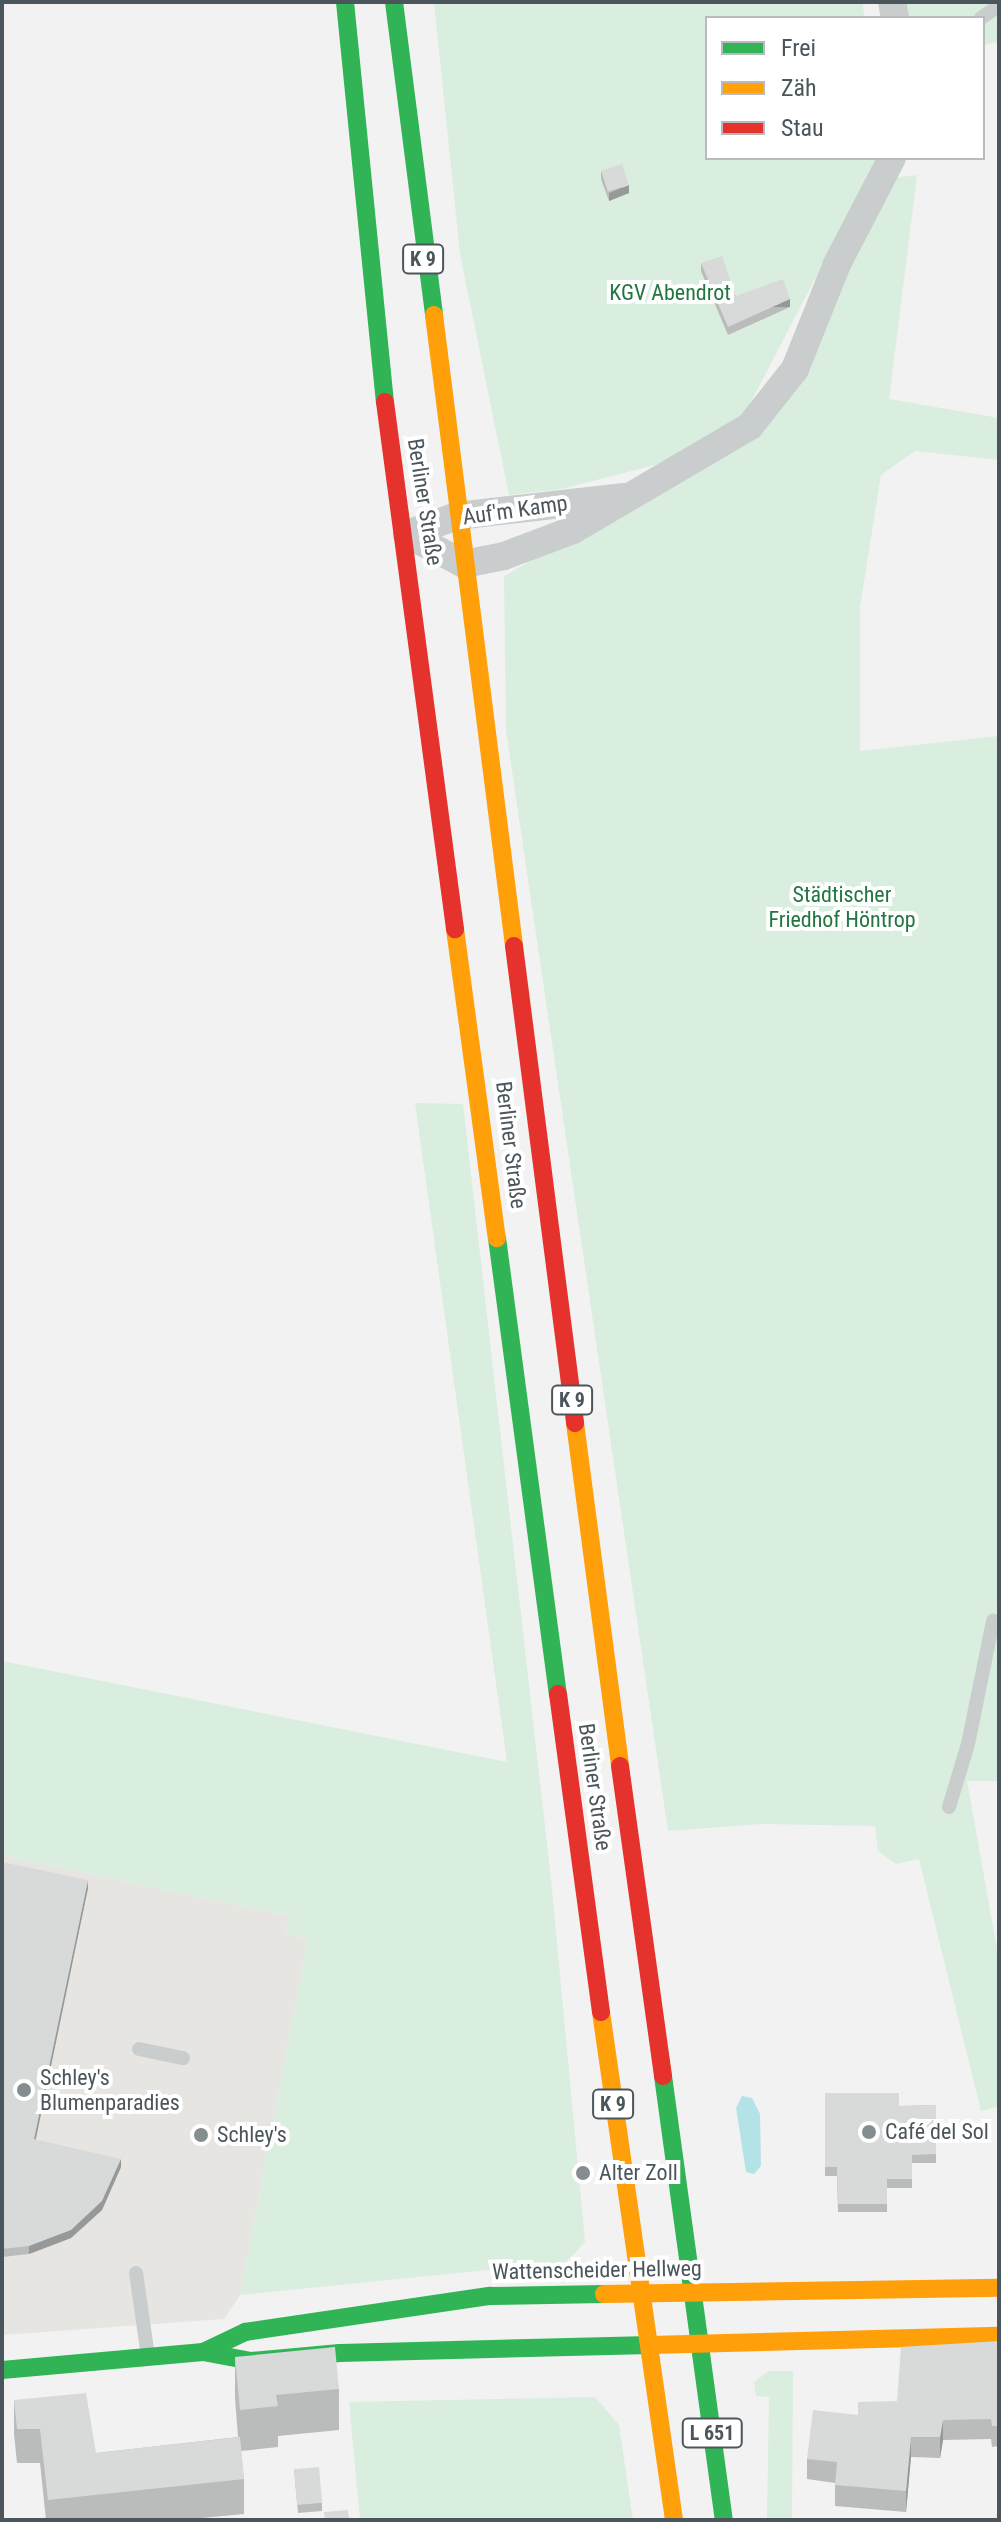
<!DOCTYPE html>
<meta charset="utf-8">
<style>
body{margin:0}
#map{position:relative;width:1001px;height:2522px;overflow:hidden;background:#f2f2f2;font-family:"Roboto Condensed",sans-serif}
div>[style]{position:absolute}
.commercial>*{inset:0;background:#e7e5e1}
.green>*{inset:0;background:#d9eede}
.water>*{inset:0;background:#b3e3e7}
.lane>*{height:14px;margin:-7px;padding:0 7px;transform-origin:7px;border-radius:7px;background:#cacdcd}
.street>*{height:28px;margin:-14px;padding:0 14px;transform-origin:14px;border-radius:14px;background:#cacdcd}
.fast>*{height:18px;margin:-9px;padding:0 9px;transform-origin:9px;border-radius:9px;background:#30b455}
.slow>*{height:18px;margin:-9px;padding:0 9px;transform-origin:9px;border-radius:9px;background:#ff9f0a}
.jam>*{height:18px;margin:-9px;padding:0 9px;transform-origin:9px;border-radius:9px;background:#e5322d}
.wall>*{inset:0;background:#babbbb}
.shaded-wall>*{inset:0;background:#979999;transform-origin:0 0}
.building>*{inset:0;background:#d8dada;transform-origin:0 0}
.dots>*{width:22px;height:22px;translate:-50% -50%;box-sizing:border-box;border:4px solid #fff;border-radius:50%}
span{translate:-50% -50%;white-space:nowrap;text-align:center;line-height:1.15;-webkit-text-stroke:8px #fff;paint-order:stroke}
.shield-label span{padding:2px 6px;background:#fff;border:2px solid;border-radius:6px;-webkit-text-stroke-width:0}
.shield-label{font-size:20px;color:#4b565c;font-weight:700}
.park-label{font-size:22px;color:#237641}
.street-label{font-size:22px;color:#4b565c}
.poi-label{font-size:22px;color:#4b565c}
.left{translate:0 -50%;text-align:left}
.frame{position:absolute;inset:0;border:4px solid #4b565c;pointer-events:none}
.legend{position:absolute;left:705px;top:16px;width:280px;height:144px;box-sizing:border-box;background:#fff;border:2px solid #b7bbbe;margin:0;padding:10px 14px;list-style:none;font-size:24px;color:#4b565c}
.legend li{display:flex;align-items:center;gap:16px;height:40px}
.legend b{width:40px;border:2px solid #b7bbbe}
</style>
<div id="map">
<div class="commercial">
<i style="clip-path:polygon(2px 1855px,289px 1916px,286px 1934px,308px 1939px,240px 2295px,224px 2319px,2px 2335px)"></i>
</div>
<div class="green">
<i style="clip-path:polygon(434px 2px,862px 2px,865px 18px,707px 18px,707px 158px,878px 158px,741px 421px,659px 464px,561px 489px,509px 495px,460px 254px)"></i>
<i style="clip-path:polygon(894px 2px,999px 2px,999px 42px,983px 45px,983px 18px,897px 18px)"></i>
<i style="clip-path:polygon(917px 175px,889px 399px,999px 418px,999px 460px,915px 451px,881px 475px,860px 607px,860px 751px,999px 736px,999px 1781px,967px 1781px,999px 1960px,999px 2106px,981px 2111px,919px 1859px,896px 1864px,878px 1851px,875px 1826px,762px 1824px,668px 1831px,506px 730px,504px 576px,759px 433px,887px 179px)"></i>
<i style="clip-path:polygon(415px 1103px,463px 1104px,551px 1879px,585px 2242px,566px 2262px,240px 2295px,308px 1939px,286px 1934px,289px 1916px,2px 1855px,2px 1661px,507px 1762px)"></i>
<i style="clip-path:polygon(769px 2371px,793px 2371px,792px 2520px,767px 2520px,769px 2397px,756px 2396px,754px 2382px)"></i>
<i style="clip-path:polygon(595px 2397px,619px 2425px,633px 2520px,360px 2520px,349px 2402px)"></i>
</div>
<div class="water">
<i style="clip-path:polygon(742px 2096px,752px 2098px,760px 2114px,761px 2166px,754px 2174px,746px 2172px,736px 2108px)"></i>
</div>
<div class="lane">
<i style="left:981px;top:18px;width:22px;rotate:-34deg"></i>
<i style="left:949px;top:1807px;width:66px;rotate:-73.2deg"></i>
<i style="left:968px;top:1744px;width:126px;rotate:-78.5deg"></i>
<i style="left:139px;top:2049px;width:45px;rotate:11.6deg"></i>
<i style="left:136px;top:2273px;width:84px;rotate:81.8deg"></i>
</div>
<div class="street">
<i style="left:892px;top:2px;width:16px;rotate:79deg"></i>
<i style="left:407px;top:534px;width:64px;rotate:27.8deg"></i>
<i style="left:464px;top:564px;width:41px;rotate:-11.3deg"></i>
<i style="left:504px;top:556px;width:74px;rotate:-20.6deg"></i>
<i style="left:573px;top:530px;width:205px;rotate:-30.4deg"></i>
<i style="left:750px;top:426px;width:73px;rotate:-51.7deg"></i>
<i style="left:795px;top:369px;width:113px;rotate:-68.2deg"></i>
<i style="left:837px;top:264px;width:119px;rotate:-62.6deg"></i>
<i style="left:407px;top:534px;width:53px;rotate:-19.8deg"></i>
<i style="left:457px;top:516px;width:168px;rotate:-6.5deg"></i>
</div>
<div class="fast">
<i style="left:345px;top:2px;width:402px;rotate:84.3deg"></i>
<i style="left:394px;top:2px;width:316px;rotate:82.7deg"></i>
<i style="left:497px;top:1238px;width:460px;rotate:82.4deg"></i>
<i style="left:663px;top:2076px;width:448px;rotate:82.2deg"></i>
<i style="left:203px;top:2352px;width:47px;rotate:-25.5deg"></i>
<i style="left:245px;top:2332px;width:248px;rotate:-8.4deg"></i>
<i style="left:490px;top:2296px;width:114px;rotate:-1deg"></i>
<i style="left:2px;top:2370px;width:202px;rotate:-5.1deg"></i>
<i style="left:203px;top:2352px;width:49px;rotate:10.6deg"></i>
<i style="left:251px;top:2361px;width:89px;rotate:-5.1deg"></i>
<i style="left:340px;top:2353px;width:310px;rotate:-1.5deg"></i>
</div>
<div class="slow">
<i style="left:434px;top:315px;width:636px;rotate:82.77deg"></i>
<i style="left:455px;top:929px;width:312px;rotate:82.3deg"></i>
<i style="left:575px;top:1423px;width:346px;rotate:82.5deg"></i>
<i style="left:601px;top:2012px;width:513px;rotate:81.82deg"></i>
<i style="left:604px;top:2294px;width:395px;rotate:-0.9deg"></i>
<i style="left:650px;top:2345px;width:349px;rotate:-1.5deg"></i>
</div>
<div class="jam">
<i style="left:385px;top:402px;width:532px;rotate:82.43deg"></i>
<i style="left:514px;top:946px;width:481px;rotate:82.7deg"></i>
<i style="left:558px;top:1694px;width:321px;rotate:82.3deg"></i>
<i style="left:620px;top:1766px;width:313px;rotate:82.1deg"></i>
</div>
<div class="wall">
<i style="clip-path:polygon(601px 171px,629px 193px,609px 201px,601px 179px)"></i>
<i style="clip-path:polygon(701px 263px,736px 296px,790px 307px,728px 335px,701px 271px)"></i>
<i style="clip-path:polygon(2px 1862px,88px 1888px,35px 2140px,121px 2167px,102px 2210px,71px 2238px,29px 2254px,2px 2257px)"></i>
<i style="clip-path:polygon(825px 2093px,899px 2106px,936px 2105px,936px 2163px,912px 2163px,912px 2188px,887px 2188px,887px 2212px,838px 2212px,837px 2176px,825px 2176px)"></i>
<i style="clip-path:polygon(999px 2341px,999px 2446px,992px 2447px,991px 2439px,943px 2440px,940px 2458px,911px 2457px,906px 2512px,835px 2506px,835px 2483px,807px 2479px,807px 2459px,858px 2415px,897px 2401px)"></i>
<i style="clip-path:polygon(235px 2357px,339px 2389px,339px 2430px,278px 2436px,278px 2447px,241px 2451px,244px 2479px,244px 2514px,181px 2520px,46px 2520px,40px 2463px,17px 2463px,14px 2434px,14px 2400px,96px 2453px,238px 2437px,235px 2398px)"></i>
<i style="clip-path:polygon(294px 2469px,322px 2503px,322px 2511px,298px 2513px)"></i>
</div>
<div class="shaded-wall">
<i style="clip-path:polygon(629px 185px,629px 193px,609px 201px,609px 193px)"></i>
<i style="left:790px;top:299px;width:8px;height:68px;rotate:90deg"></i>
<i style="clip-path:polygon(88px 1880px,88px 1888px,34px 2148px,34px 2139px)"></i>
<i style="clip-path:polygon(121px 2159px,121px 2167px,102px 2210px,71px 2238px,29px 2254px,29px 2246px)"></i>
<i style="clip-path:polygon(943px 2420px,943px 2440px,940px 2458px,940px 2437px)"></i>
<i style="clip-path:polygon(911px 2437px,911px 2457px,906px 2512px,906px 2491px)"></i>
</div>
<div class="building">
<i style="left:622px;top:164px;width:22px;height:22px;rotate:72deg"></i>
<i style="clip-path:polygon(722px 256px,736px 296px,783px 279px,790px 299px,728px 327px,701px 263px)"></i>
<i style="clip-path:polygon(2px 1862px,88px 1880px,34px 2139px,121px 2159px,102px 2201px,71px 2230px,29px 2246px,2px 2249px)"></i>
<i style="clip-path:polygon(825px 2093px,899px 2093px,899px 2106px,936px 2105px,936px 2154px,912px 2155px,912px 2179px,887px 2179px,887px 2204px,838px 2204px,837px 2167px,825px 2167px)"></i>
<i style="clip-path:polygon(999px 2341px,999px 2426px,992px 2426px,991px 2419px,943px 2420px,940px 2437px,911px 2437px,906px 2491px,835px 2485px,837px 2462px,807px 2459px,813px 2410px,858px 2415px,858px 2402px,897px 2401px,901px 2347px)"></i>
<i style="clip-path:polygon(335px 2347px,339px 2389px,276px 2395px,278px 2406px,240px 2410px,235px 2357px)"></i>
<i style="clip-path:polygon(86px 2393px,96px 2453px,240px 2437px,244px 2479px,48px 2500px,40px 2429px,17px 2429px,14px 2400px)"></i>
<i style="left:319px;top:2467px;width:36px;height:25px;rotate:85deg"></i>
<i style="clip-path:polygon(348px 2510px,349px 2520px,325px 2520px,324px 2512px)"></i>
</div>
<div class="dots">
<i style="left:24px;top:2090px;background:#858d90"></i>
<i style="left:869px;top:2132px;background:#858d90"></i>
<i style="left:201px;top:2135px;background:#858d90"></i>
<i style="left:583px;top:2173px;background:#858d90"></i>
</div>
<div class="shield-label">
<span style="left:423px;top:259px">K 9</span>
<span style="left:572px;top:1400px">K 9</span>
<span style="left:613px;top:2104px">K 9</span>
<span style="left:712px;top:2433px">L 651</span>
</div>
<div class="park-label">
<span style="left:670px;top:293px">KGV Abendrot</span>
<span style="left:842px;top:907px">Städtischer<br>Friedhof Höntrop</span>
</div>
<div class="street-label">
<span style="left:425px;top:502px;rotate:81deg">Berliner Straße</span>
<span style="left:515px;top:510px;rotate:-8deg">Auf'm Kamp</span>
<span style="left:511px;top:1145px;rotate:83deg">Berliner Straße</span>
<span style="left:595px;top:1787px;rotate:82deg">Berliner Straße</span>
<span style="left:597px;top:2270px;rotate:-1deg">Wattenscheider Hellweg</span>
</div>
<div class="poi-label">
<span class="left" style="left:40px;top:2090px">Schley's<br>Blumenparadies</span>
<span class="left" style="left:885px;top:2132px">Café del Sol</span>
<span class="left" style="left:217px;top:2135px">Schley's</span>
<span class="left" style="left:599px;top:2173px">Alter Zoll</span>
</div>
<div class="frame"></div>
<ul class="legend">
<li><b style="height:10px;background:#30b455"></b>Frei</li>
<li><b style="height:10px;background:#ff9f0a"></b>Zäh</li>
<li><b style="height:10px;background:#e5322d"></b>Stau</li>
</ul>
</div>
